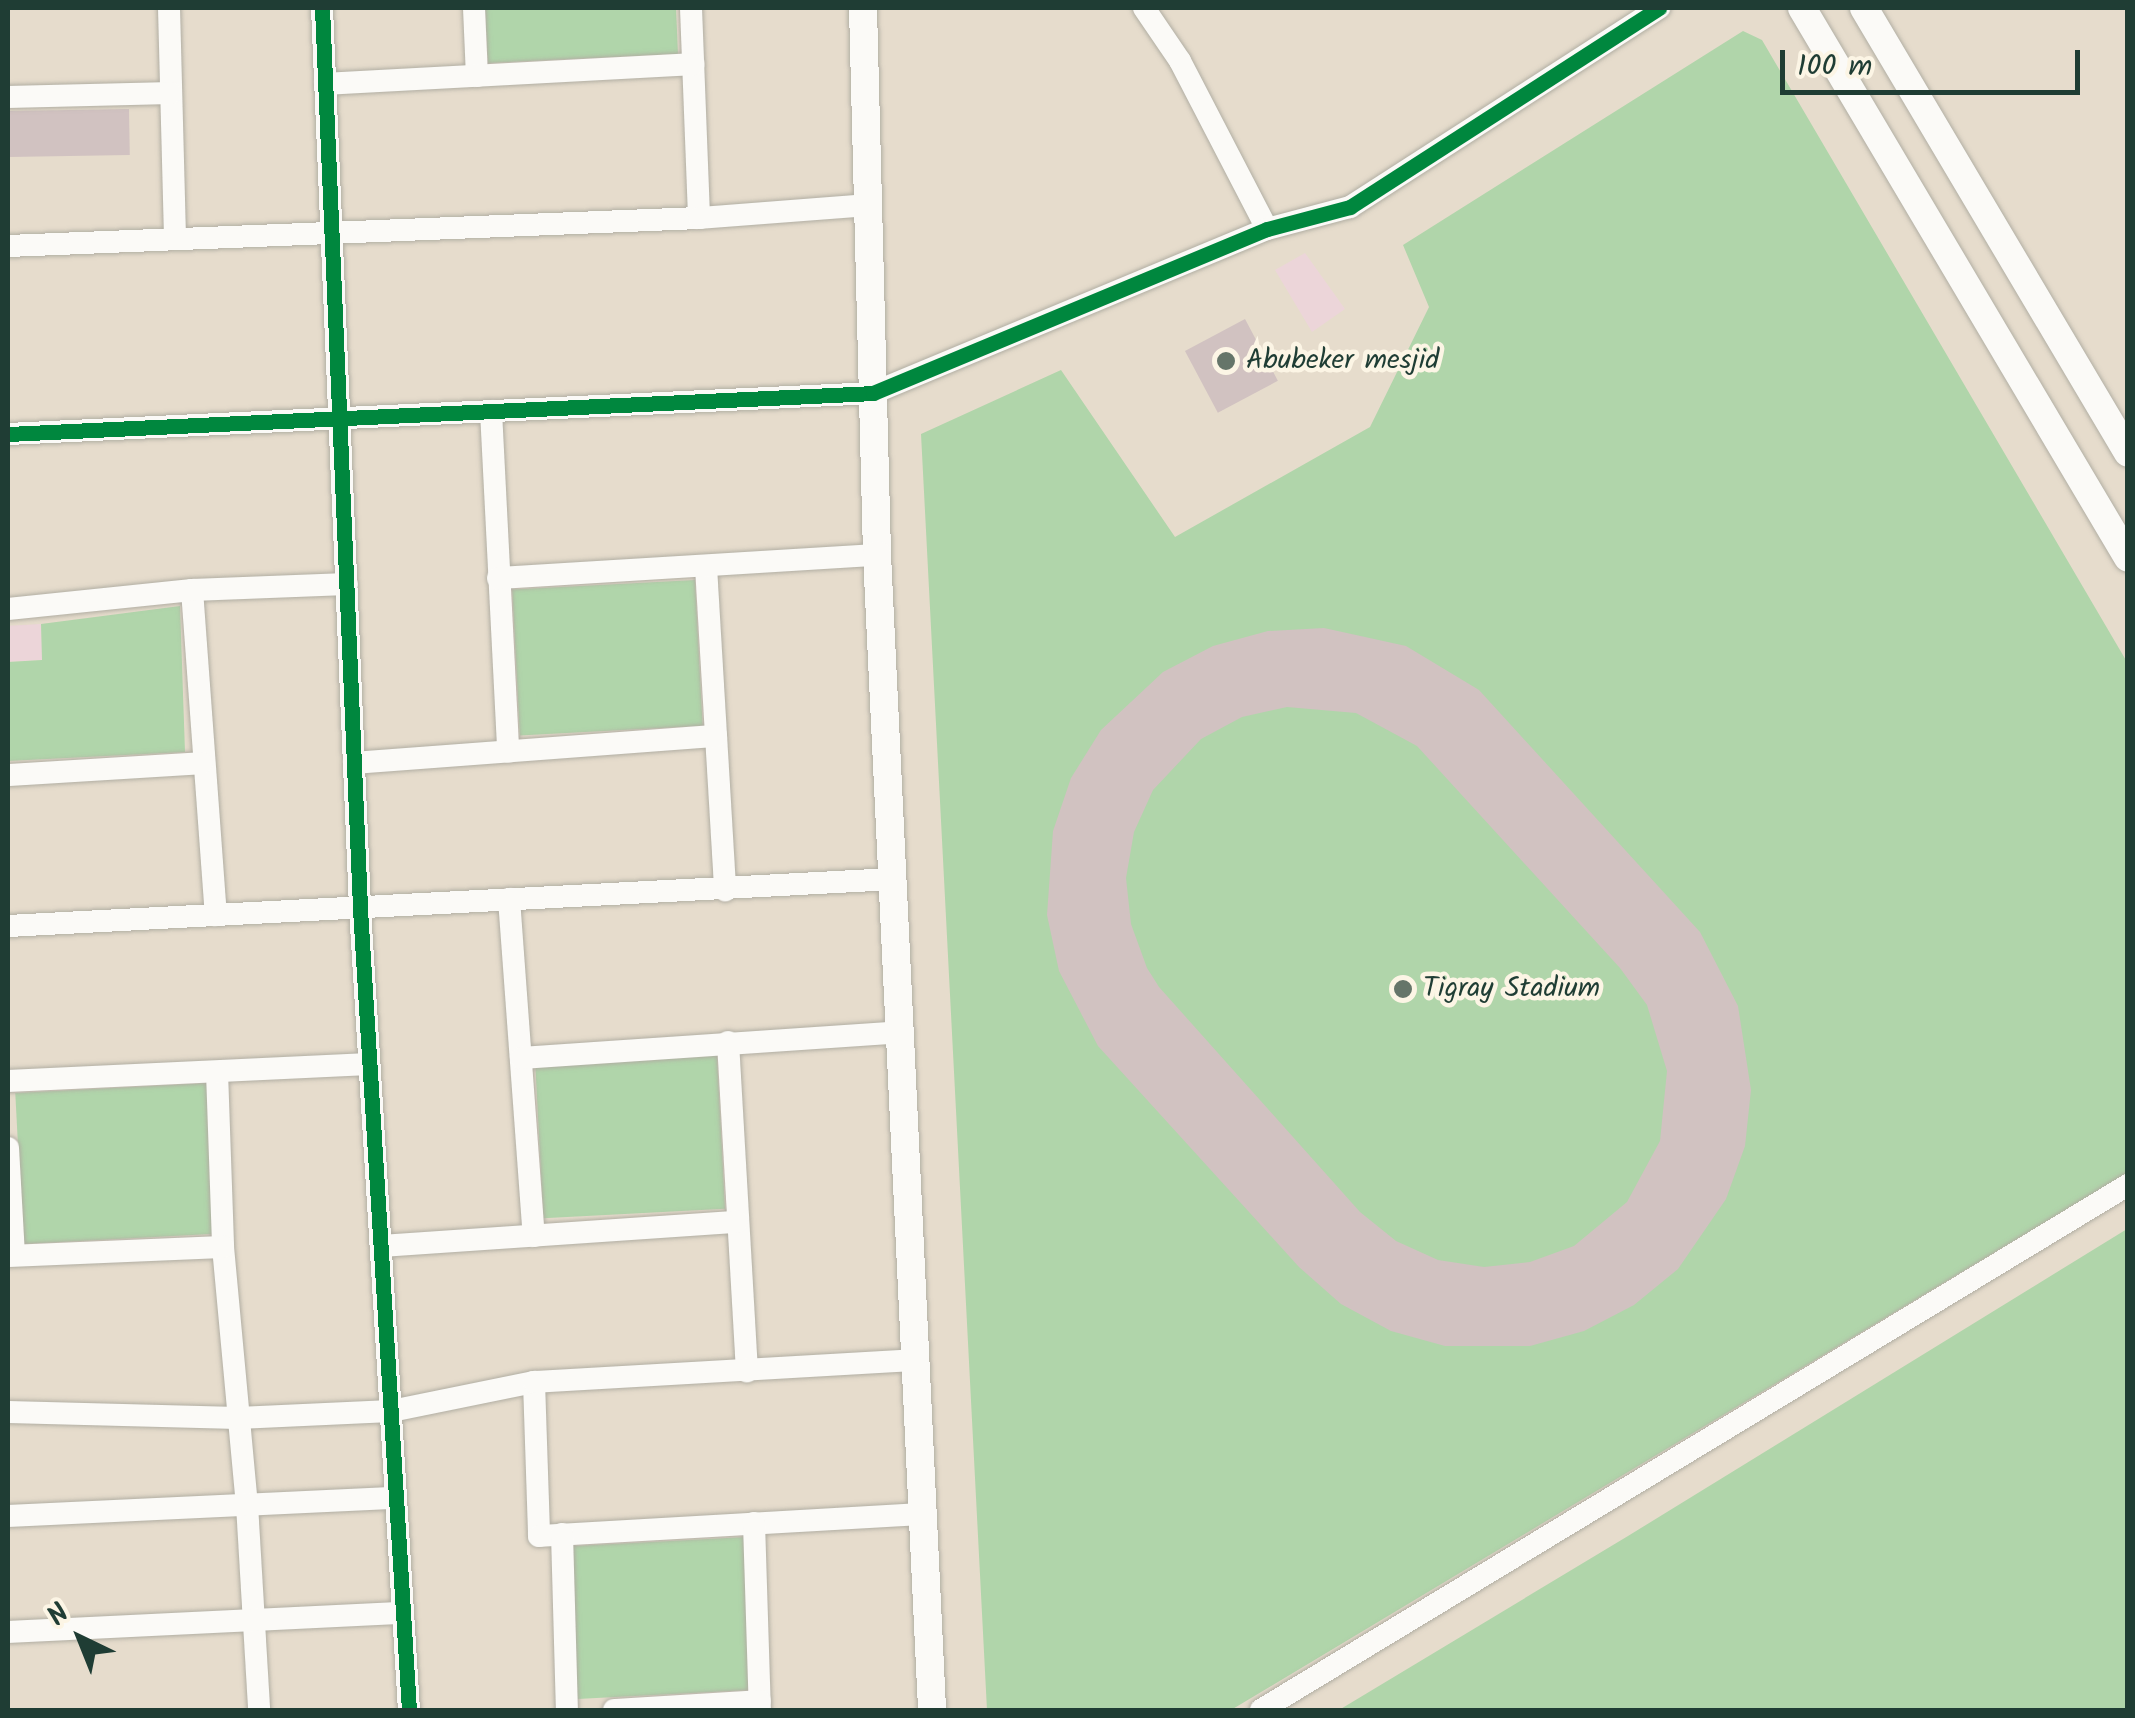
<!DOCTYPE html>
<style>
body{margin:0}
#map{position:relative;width:2135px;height:1718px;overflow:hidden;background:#e6dccc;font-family:Kalam,sans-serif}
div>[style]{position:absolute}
.built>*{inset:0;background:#ecd5d9;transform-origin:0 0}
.green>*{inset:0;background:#b0d5aa;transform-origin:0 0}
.building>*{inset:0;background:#d1c2c1;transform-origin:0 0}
.roads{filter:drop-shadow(0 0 2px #b1aea3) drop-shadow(0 0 2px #b1aea3)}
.minor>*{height:22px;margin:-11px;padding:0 11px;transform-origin:11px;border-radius:11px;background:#fbfaf7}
.tertiary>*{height:28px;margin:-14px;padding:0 14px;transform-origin:14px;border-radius:14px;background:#fbfaf7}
.cycleway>*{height:15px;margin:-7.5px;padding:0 7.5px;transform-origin:7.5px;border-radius:7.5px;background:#00873e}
.dots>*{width:28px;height:28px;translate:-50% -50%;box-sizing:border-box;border:5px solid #fcf5e5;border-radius:50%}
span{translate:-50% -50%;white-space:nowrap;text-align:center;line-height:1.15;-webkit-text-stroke:9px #fcf5e5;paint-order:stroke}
.poi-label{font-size:28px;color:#1f3d34}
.left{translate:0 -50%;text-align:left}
.frame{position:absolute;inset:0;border:10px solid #1f3d34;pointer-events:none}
.north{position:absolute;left:30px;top:1588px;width:100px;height:100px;-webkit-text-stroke:8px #fcf5e5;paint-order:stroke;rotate:317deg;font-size:28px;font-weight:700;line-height:40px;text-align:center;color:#1f3d34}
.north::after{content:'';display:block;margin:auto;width:35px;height:45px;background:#1f3d34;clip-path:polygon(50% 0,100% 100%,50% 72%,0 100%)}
.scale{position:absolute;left:1780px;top:50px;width:300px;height:45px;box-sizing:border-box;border:5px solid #1f3d34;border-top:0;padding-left:12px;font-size:30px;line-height:35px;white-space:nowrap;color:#1f3d34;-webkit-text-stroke:8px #fcf5e5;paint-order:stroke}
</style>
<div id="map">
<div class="built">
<i style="clip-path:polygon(1305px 253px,1345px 309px,1312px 332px,1275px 270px)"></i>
<i style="left:41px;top:624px;width:36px;height:33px;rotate:87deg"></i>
</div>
<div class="green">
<i style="clip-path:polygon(485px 8px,676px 8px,678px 54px,488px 63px)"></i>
<i style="clip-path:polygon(1743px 31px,1762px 40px,2127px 662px,2127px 1173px,1231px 1710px,987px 1710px,921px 434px,1061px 370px,1175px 537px,1370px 427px,1429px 307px,1403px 245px)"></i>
<i style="left:695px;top:580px;width:146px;height:183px;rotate:87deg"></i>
<i style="clip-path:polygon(180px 606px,185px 752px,8px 761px,8px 662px,42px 660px,41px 624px)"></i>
<i style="left:717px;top:1055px;width:154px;height:182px;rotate:87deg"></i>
<i style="left:208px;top:1083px;width:151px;height:193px;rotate:87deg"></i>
<i style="clip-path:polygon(2127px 1229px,2127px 1710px,1339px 1710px,1628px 1536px)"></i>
<i style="left:746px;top:1537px;width:153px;height:177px;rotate:87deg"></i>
</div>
<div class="building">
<i style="left:129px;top:109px;width:46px;height:121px;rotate:89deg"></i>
<i style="left:1245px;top:319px;width:70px;height:68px;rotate:62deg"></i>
<i style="clip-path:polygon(evenodd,1324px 628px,1406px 646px,1479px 690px,1700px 932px,1738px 1006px,1751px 1090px,1745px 1146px,1726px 1199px,1678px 1269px,1634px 1305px,1584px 1331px,1530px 1346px,1445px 1346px,1391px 1331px,1341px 1304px,1299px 1267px,1098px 1046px,1059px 971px,1047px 915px,1053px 831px,1071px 778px,1101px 730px,1163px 672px,1213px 646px,1268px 631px,1324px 628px,1287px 707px,1356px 713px,1417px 746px,1620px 968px,1647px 1005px,1667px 1071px,1660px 1141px,1627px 1202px,1574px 1246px,1530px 1262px,1484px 1267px,1438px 1260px,1396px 1241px,1360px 1212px,1159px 987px,1147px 968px,1131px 924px,1126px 878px,1134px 832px,1153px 790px,1201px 739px,1242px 717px,1287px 707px)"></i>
</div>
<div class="roads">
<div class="minor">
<i style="left:169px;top:8px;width:230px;rotate:88.5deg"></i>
<i style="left:322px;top:8px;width:902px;rotate:87.58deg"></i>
<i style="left:360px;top:909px;width:802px;rotate:86.5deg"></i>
<i style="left:474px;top:8px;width:68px;rotate:87.5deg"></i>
<i style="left:691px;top:8px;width:210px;rotate:87.8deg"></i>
<i style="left:1144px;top:8px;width:64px;rotate:55.8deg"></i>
<i style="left:1180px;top:61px;width:189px;rotate:62.6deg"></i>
<i style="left:325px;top:84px;width:369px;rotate:-3.1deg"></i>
<i style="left:8px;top:97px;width:163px;rotate:-1.4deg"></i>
<i style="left:8px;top:246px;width:692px;rotate:-2.32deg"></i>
<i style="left:699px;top:218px;width:169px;rotate:-4.4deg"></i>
<i style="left:491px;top:411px;width:341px;rotate:87.1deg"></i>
<i style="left:8px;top:434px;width:866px;rotate:-2.71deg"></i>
<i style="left:873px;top:393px;width:427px;rotate:-22.6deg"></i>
<i style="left:1267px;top:229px;width:86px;rotate:-14.8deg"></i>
<i style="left:1350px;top:207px;width:368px;rotate:-32.8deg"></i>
<i style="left:706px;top:567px;width:324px;rotate:86.6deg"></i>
<i style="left:498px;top:578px;width:380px;rotate:-3.5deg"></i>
<i style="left:192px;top:590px;width:326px;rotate:85.8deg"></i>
<i style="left:8px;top:609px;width:185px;rotate:-5.9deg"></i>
<i style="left:192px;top:590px;width:155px;rotate:-2.2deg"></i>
<i style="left:354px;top:763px;width:363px;rotate:-4.3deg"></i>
<i style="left:8px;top:775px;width:194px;rotate:-3.5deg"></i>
<i style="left:509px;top:899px;width:338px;rotate:85.8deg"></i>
<i style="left:8px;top:926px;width:886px;rotate:-3.04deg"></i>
<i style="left:728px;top:1042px;width:330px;rotate:86.7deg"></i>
<i style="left:521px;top:1058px;width:380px;rotate:-3.9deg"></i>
<i style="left:217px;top:1072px;width:175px;rotate:88deg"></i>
<i style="left:223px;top:1247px;width:259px;rotate:84.7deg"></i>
<i style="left:247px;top:1505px;width:205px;rotate:86.6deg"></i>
<i style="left:8px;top:1081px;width:361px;rotate:-2.7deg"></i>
<i style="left:8px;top:1148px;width:107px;rotate:86.8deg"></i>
<i style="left:381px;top:1246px;width:357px;rotate:-3.9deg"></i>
<i style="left:8px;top:1256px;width:215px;rotate:-2.4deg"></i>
<i style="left:534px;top:1382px;width:154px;rotate:88.1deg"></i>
<i style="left:539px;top:1536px;width:385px;rotate:-3.3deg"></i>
<i style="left:8px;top:1412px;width:230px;rotate:1.5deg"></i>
<i style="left:238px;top:1418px;width:153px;rotate:-2.6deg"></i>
<i style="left:391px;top:1411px;width:146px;rotate:-11.5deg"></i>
<i style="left:534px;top:1382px;width:382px;rotate:-3.3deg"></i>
<i style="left:8px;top:1516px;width:388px;rotate:-2.7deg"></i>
<i style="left:754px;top:1523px;width:187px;rotate:88.2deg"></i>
<i style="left:562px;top:1534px;width:176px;rotate:88.4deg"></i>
<i style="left:8px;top:1632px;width:395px;rotate:-2.8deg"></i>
<i style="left:614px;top:1710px;width:146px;rotate:-3.5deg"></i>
<i style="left:1261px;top:1710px;width:1014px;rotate:-31.2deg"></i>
</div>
<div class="tertiary">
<i style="left:863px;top:8px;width:547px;rotate:88.53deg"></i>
<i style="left:877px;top:555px;width:1156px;rotate:87.27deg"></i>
<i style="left:1802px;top:8px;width:639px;rotate:59.34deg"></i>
<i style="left:1864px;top:8px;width:517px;rotate:59.32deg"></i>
</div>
</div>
<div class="cycleway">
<i style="left:322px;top:8px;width:902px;rotate:87.58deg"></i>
<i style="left:360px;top:909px;width:802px;rotate:86.5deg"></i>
<i style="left:8px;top:434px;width:866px;rotate:-2.71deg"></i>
<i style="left:873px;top:393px;width:427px;rotate:-22.6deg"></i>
<i style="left:1267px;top:229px;width:86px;rotate:-14.8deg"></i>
<i style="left:1350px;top:207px;width:368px;rotate:-32.8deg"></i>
</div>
<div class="dots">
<i style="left:1226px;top:361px;background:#657569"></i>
<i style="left:1403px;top:989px;background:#657569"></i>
</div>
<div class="poi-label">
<span class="left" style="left:1246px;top:361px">Abubeker mesjid</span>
<span class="left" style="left:1423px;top:989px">Tigray Stadium</span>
</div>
<div class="frame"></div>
<div class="north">N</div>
<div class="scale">100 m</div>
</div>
